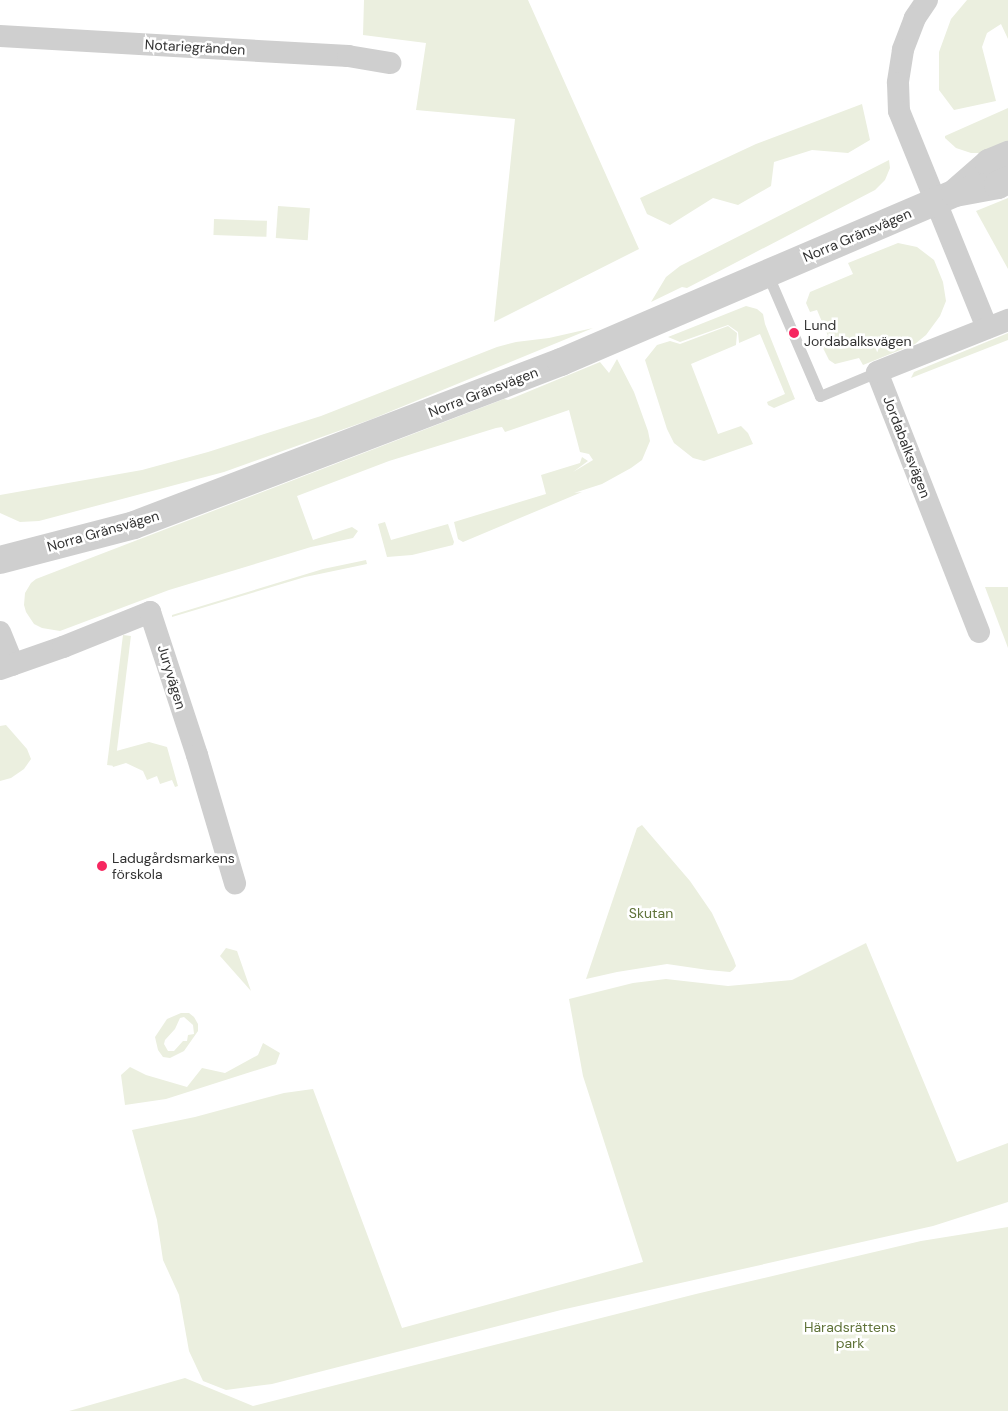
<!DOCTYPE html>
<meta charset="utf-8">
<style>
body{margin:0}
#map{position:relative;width:1008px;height:1411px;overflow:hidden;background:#fff;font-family:"DM Sans",sans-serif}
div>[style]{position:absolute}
.green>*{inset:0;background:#ebefdf;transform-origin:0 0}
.service>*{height:11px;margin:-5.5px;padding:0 5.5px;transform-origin:5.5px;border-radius:5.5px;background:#cfcfcf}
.minor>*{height:22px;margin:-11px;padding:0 11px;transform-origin:11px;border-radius:11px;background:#cfcfcf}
.tertiary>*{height:28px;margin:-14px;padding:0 14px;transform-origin:14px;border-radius:14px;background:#cfcfcf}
.dots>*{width:14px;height:14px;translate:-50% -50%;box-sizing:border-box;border:2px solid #fff;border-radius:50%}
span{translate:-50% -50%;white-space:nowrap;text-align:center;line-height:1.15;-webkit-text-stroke:5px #fff;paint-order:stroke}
.street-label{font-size:14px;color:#323232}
.poi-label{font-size:14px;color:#323232}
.left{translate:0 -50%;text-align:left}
.park-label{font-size:14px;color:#60733a}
</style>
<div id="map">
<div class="green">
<i style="clip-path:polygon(364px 0,528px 0,639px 249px,494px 322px,515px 119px,416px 110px,426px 43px,363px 35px)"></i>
<i style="clip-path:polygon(967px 0,1008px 0,1008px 39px,1001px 24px,987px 33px,982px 47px,996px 101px,954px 110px,939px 90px,939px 52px,951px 19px)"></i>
<i style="clip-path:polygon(862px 104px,870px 140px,848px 153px,812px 150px,774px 162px,771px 186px,738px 205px,713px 198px,670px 225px,647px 214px,640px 198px,756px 144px)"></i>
<i style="clip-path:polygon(1008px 108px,1008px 144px,981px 153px,971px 153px,956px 148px,945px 138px,945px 136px)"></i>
<i style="clip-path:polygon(889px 160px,890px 168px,885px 180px,875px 190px,687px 288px,682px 287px,651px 302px,666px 277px,680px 266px)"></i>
<i style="clip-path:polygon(1008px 198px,1008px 269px,976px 211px)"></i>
<i style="left:278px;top:206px;width:32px;height:32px;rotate:4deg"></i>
<i style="left:214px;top:219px;width:53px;height:16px;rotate:2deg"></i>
<i style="clip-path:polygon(898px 243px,917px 247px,934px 260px,943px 282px,946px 301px,940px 316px,926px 335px,915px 344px,863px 365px,859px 358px,835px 364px,829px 360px,819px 340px,828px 336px,817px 310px,810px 312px,806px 303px,810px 292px,853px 274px,848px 263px)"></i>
<i style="clip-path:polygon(746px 306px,757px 309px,763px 314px,765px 324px,795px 399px,774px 408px,768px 405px,767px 402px,785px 394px,760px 334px,739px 343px,738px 332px,728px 325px,680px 342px,668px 337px)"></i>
<i style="clip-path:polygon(728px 326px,737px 333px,736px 345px,691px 364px,718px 434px,741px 426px,748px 433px,753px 444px,704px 461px,693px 458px,674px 443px,667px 429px,645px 360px,657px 345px,670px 341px,680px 344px)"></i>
<i style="clip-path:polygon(593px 328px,372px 419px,224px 472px,39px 521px,20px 522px,0 513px,0 495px,142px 470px,208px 452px,321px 416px,497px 347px,516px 342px,549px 338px)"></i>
<i style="clip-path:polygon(1008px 333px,1008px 340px,911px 378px,914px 372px)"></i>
<i style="clip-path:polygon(617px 359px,634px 392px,648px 431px,650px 441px,642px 460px,631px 468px,602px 484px,574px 493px,582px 492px,463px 542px,458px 539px,454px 522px,546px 494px,541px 475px,580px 463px,582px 457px,588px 461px,573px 472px,593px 460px,589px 454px,580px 452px,569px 410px,505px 432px,502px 427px,496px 428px,389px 461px,297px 496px,313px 540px,352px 527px,358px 531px,353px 538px,311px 547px,169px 590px,60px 631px,42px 628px,34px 624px,26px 612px,24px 605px,25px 593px,31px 583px,36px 579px,504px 399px,508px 400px,600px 362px,609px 373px)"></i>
<i style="clip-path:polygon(385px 522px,391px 540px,448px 524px,454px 542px,453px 545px,412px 555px,387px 557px,378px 524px)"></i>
<i style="clip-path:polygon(366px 560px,367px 564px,305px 577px,172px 617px,172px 615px,323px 569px)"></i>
<i style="clip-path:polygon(985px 587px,1008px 587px,1008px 648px)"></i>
<i style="left:123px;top:635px;width:8px;height:131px;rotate:7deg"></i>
<i style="clip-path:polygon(6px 725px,27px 749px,31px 759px,24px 769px,11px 778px,0 781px,0 726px)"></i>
<i style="clip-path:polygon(149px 742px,167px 747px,178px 786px,175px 787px,172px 780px,160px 784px,157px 776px,147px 780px,143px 771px,126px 763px,113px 767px,109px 753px)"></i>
<i style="clip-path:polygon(642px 825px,690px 881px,712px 913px,734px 960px,736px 966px,733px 970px,730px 972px,708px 970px,667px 964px,617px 972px,586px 979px,637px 828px)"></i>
<i style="clip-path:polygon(866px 943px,957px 1162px,1008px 1143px,1008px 1202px,933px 1226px,561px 1310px,272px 1384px,226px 1390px,203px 1381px,189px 1351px,179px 1295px,163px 1260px,157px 1220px,132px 1130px,195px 1117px,284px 1093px,313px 1089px,402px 1328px,643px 1262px,583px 1076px,569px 999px,633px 983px,666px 979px,728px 986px,792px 980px)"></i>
<i style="clip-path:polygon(226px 948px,237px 951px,251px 991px,220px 956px)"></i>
<i style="clip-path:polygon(evenodd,181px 1013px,189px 1013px,194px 1017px,198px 1024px,198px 1031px,184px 1051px,170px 1058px,163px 1057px,158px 1050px,155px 1037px,167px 1019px,181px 1013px,184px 1017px,193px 1025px,194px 1034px,188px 1035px,187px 1041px,183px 1041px,174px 1051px,168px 1051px,164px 1044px,165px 1040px,175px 1029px,180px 1018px,184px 1017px)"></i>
<i style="clip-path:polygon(263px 1043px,280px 1053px,276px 1064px,166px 1099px,125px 1105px,121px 1075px,130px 1067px,146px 1075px,187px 1087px,202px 1068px,225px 1073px,258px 1055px)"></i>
<i style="clip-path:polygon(1008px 1227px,1008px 1411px,69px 1411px,185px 1378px,253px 1406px,696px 1294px,921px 1241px)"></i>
</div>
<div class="service">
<i style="left:767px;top:273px;width:134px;rotate:66.7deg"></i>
<i style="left:820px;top:396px;width:62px;rotate:-22.8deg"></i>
</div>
<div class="minor">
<i style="left:927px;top:0;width:22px;rotate:124deg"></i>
<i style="left:915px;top:18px;width:34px;rotate:111deg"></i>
<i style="left:903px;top:50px;width:33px;rotate:99deg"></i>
<i style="left:898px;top:83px;width:28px;rotate:88deg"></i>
<i style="left:899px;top:111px;width:234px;rotate:67.9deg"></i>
<i style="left:0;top:36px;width:349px;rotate:3.3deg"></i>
<i style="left:348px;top:56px;width:43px;rotate:9.5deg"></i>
<i style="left:0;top:632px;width:35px;rotate:68deg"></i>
<i style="left:979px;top:632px;width:279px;rotate:-111.4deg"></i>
<i style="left:877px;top:372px;width:141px;rotate:-21.7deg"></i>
<i style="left:0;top:669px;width:67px;rotate:-19.2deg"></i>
<i style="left:63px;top:647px;width:94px;rotate:-21.9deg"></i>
<i style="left:150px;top:612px;width:151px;rotate:71.8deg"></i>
<i style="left:197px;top:755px;width:134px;rotate:73.5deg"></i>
</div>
<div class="tertiary">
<i style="left:957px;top:191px;width:43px;rotate:-41.2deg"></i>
<i style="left:989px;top:163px;width:21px;rotate:-23deg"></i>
<i style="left:0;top:560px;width:138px;rotate:-14.6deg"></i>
<i style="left:134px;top:525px;width:457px;rotate:-20.9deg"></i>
<i style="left:561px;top:362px;width:429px;rotate:-23.2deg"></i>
<i style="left:955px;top:193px;width:44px;rotate:-10.5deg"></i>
<i style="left:998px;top:185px;width:11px;rotate:-27deg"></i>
</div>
<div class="dots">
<i style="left:794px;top:333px;background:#f62760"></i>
<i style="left:102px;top:866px;background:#f62760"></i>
</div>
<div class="street-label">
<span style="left:195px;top:47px;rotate:3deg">Notariegränden</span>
<span style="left:857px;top:235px;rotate:-23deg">Norra Gränsvägen</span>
<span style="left:483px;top:392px;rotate:-21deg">Norra Gränsvägen</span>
<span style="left:907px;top:447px;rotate:69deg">Jordabalksvägen</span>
<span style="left:103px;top:531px;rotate:-16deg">Norra Gränsvägen</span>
<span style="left:172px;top:677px;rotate:73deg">Juryvägen</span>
</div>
<div class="poi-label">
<span class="left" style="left:804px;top:333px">Lund<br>Jordabalksvägen</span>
<span class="left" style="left:112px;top:866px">Ladugårdsmarkens<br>förskola</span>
</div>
<div class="park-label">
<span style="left:651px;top:913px">Skutan</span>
<span style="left:850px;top:1335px">Häradsrättens<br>park</span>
</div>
</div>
